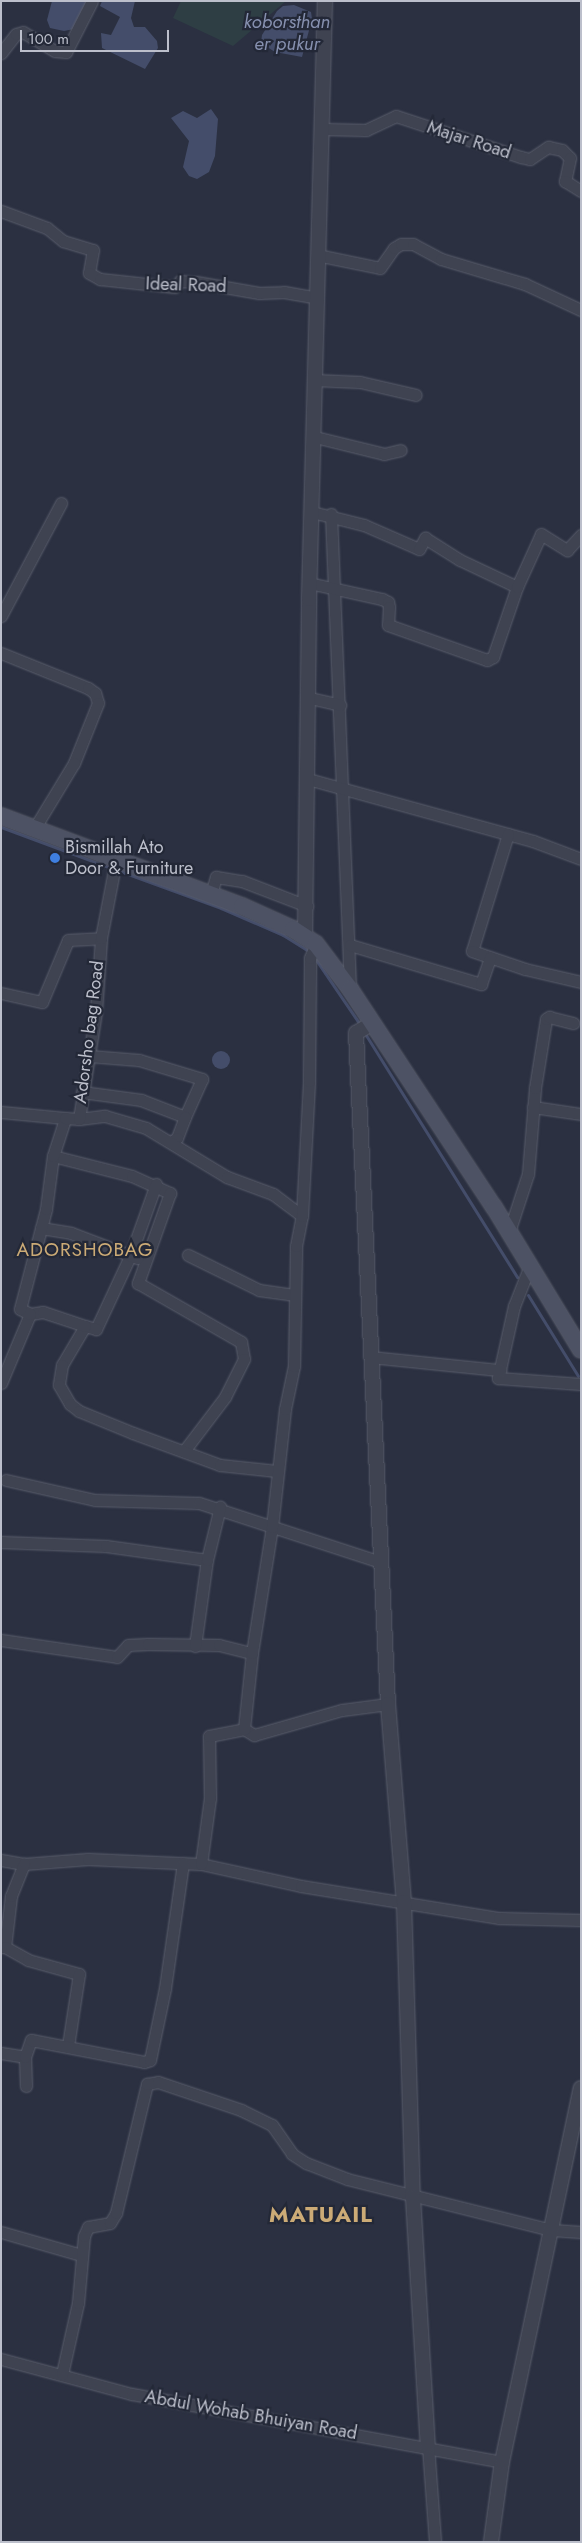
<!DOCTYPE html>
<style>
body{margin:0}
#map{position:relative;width:582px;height:2543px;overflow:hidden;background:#2b3041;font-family:Jost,sans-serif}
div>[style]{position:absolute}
.green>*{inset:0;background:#2e3e44}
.water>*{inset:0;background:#444d6a}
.round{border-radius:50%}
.stream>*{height:3px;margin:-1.5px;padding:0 1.5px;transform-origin:1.5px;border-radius:1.5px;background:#444d6a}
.roads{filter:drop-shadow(0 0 1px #5a5e6c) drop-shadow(0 0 1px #5a5e6c)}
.minor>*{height:11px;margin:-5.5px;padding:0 5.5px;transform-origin:5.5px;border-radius:5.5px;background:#3f4351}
.tertiary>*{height:14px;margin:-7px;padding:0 7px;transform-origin:7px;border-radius:7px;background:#3f4351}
.secondary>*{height:16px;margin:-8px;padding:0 8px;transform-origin:8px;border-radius:8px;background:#4d5264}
.dots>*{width:14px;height:14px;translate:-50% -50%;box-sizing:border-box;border:2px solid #232837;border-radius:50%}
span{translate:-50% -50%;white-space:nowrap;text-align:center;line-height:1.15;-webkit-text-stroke:4.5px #232837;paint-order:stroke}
.street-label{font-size:18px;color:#bcbfcb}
.poi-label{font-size:18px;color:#bcbfcb}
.left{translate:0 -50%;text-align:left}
.water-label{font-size:19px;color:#8690af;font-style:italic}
.neighbourhood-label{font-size:19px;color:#ccab76;letter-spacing:1px}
.district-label{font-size:22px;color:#ccab76;font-weight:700;letter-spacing:1px}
.frame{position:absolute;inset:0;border:2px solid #bcbfcb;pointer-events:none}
.scale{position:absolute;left:20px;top:30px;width:149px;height:22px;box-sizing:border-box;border:2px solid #bcbfcb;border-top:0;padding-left:6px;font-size:15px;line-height:18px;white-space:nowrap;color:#bcbfcb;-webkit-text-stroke:4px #232837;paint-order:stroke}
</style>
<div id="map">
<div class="green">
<i style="clip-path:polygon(181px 1px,286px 1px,233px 46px,173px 18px)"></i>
</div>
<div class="water">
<i style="clip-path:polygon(52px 1px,85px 1px,89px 5px,74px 29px,64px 31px,50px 28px,47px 20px)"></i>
<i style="clip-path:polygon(102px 1px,135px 1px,131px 18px,134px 27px,145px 27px,157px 41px,158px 48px,145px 69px,102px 48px,101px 33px,111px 35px,120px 17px,100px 6px)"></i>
<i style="clip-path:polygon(294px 5px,311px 12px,312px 19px,302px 57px,275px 52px,261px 43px,262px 35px,277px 11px,283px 6px)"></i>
<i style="clip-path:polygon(211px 109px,218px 119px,215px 156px,209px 172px,197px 179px,189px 176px,183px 167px,189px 141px,171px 118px,183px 111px,197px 118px)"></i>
<i class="round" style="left:212px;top:1051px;width:18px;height:18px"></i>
</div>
<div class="stream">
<i style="left:1px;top:827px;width:117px;rotate:20.4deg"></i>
<i style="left:117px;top:870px;width:111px;rotate:20.1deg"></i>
<i style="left:221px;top:908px;width:68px;rotate:23.5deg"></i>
<i style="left:283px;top:935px;width:32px;rotate:32deg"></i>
<i style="left:314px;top:957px;width:83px;rotate:55.7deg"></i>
<i style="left:364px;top:1032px;width:289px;rotate:58deg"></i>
<i style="left:528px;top:1295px;width:95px;rotate:58.3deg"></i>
</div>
<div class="roads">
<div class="minor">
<i style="left:1px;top:53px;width:24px;rotate:-52deg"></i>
<i style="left:16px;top:34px;width:7px;rotate:-16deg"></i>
<i style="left:23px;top:32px;width:37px;rotate:31deg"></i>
<i style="left:55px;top:51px;width:11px;rotate:5deg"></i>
<i style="left:66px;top:52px;width:57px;rotate:-63deg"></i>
<i style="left:323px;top:129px;width:43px;rotate:1.3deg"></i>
<i style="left:366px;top:130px;width:33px;rotate:-25deg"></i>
<i style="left:396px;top:116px;width:132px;rotate:18.2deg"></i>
<i style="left:521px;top:157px;width:9px;rotate:13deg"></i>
<i style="left:530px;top:159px;width:22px;rotate:-34deg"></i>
<i style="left:548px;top:147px;width:14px;rotate:12deg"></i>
<i style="left:562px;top:150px;width:11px;rotate:45deg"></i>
<i style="left:570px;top:158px;width:24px;rotate:102deg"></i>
<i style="left:565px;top:181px;width:19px;rotate:32deg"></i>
<i style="left:1px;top:211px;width:49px;rotate:20.3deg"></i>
<i style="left:47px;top:228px;width:21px;rotate:39deg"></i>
<i style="left:63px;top:241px;width:31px;rotate:17deg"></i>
<i style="left:93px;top:250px;width:23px;rotate:100deg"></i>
<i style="left:89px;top:273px;width:13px;rotate:29deg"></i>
<i style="left:100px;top:279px;width:75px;rotate:6.1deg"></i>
<i style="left:175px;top:287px;width:8px;rotate:-50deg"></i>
<i style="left:180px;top:281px;width:16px;rotate:4deg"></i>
<i style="left:196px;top:282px;width:64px;rotate:9.9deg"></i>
<i style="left:259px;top:293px;width:25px;rotate:-2deg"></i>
<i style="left:284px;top:292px;width:34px;rotate:10deg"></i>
<i style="left:317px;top:255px;width:64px;rotate:11.7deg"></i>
<i style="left:380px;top:268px;width:24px;rotate:-55deg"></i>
<i style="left:394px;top:248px;width:8px;rotate:-30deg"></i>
<i style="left:401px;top:244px;width:12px"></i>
<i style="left:413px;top:244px;width:32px;rotate:28deg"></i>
<i style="left:441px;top:259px;width:88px;rotate:16.6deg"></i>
<i style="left:525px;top:284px;width:62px;rotate:24.9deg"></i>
<i style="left:314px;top:380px;width:46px;rotate:2.5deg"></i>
<i style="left:360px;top:382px;width:57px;rotate:13.1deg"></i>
<i style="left:315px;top:437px;width:71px;rotate:13.8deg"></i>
<i style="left:384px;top:454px;width:17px;rotate:-13deg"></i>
<i style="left:312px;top:512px;width:54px;rotate:14deg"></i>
<i style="left:364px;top:525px;width:60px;rotate:23.6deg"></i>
<i style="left:419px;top:549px;width:13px;rotate:-61deg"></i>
<i style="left:425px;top:538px;width:41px;rotate:32.2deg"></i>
<i style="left:460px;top:560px;width:63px;rotate:25.3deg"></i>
<i style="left:331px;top:514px;width:475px;rotate:87.7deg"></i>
<i style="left:309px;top:583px;width:75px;rotate:12.4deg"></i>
<i style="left:382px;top:599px;width:7px;rotate:27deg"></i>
<i style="left:388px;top:602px;width:5px;rotate:79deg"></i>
<i style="left:389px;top:607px;width:18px;rotate:93deg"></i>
<i style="left:388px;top:625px;width:105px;rotate:19.5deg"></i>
<i style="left:487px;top:660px;width:7px;rotate:-27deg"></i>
<i style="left:493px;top:657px;width:74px;rotate:-71.1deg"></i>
<i style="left:517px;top:587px;width:58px;rotate:-65.6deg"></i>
<i style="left:541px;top:534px;width:31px;rotate:32deg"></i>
<i style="left:567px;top:550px;width:21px;rotate:-47deg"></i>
<i style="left:1px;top:616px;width:128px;rotate:-62deg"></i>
<i style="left:1px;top:653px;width:94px;rotate:21.9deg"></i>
<i style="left:88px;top:688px;width:9px;rotate:36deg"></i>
<i style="left:95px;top:693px;width:10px;rotate:73deg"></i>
<i style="left:98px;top:703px;width:65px;rotate:111.8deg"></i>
<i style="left:74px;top:763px;width:77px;rotate:121.2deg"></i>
<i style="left:310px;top:698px;width:31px;rotate:13deg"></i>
<i style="left:308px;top:779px;width:233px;rotate:15.4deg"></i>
<i style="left:533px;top:841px;width:51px;rotate:20.6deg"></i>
<i style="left:508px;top:834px;width:122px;rotate:107.1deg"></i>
<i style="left:472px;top:951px;width:56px;rotate:18.8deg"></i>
<i style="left:525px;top:969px;width:57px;rotate:13.1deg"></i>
<i style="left:211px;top:894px;width:18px;rotate:-74deg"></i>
<i style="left:216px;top:877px;width:26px;rotate:9deg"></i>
<i style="left:242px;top:881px;width:70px;rotate:21deg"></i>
<i style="left:350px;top:945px;width:137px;rotate:16.6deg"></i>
<i style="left:481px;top:984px;width:28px;rotate:-71deg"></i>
<i style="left:1px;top:993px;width:42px;rotate:12.4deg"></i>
<i style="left:42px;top:1002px;width:67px;rotate:-67.2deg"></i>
<i style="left:68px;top:940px;width:33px;rotate:-3deg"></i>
<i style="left:89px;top:1056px;width:50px;rotate:4.6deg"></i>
<i style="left:139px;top:1060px;width:66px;rotate:16.8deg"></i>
<i style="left:202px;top:1079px;width:42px;rotate:114.1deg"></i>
<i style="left:82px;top:1092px;width:60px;rotate:7.7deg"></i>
<i style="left:141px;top:1100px;width:47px;rotate:21.1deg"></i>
<i style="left:185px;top:1117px;width:22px;rotate:111deg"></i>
<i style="left:177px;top:1138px;width:7px;rotate:146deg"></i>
<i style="left:533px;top:1107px;width:49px;rotate:8.3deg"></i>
<i style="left:1px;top:1112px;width:64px;rotate:5.4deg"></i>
<i style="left:79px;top:1119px;width:26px;rotate:-7deg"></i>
<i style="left:105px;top:1116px;width:43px;rotate:16.3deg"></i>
<i style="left:146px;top:1128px;width:95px;rotate:31.2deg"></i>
<i style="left:227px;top:1177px;width:49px;rotate:20.3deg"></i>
<i style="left:273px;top:1194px;width:36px;rotate:37deg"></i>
<i style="left:53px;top:1156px;width:81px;rotate:14.2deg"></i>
<i style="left:132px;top:1176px;width:42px;rotate:24.1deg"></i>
<i style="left:170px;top:1193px;width:96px;rotate:109.6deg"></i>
<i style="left:138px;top:1283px;width:119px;rotate:29.8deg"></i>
<i style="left:241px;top:1342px;width:17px;rotate:80deg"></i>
<i style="left:244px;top:1359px;width:42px;rotate:116.6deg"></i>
<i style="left:225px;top:1397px;width:68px;rotate:127.2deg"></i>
<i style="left:156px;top:1184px;width:74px;rotate:109.7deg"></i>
<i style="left:131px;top:1254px;width:83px;rotate:115deg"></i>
<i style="left:96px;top:1329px;width:11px;rotate:-165deg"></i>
<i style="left:85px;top:1326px;width:45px;rotate:120.5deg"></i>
<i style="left:62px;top:1365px;width:20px;rotate:99deg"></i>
<i style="left:59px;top:1385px;width:22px;rotate:60deg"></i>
<i style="left:70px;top:1404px;width:11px;rotate:38deg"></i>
<i style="left:79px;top:1411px;width:58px;rotate:22.2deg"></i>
<i style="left:133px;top:1433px;width:93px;rotate:20.2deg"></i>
<i style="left:220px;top:1465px;width:57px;rotate:6deg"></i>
<i style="left:41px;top:1228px;width:30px;rotate:9deg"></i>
<i style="left:71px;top:1233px;width:71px;rotate:20.7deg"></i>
<i style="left:509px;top:1232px;width:61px;rotate:-71.9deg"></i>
<i style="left:528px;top:1174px;width:86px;rotate:-85.3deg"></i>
<i style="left:535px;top:1088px;width:70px;rotate:-80.9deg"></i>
<i style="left:546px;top:1019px;width:4px;rotate:-34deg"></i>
<i style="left:549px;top:1017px;width:25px;rotate:14deg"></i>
<i style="left:188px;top:1255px;width:79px;rotate:26.2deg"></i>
<i style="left:259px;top:1290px;width:35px;rotate:8deg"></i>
<i style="left:529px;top:1268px;width:41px;rotate:111.5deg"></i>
<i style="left:514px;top:1306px;width:74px;rotate:102.5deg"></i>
<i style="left:498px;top:1378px;width:83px;rotate:4.1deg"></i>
<i style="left:30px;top:1314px;width:13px;rotate:-9deg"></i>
<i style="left:43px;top:1312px;width:44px;rotate:18.4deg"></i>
<i style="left:371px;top:1357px;width:130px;rotate:5.8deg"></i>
<i style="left:1px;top:1383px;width:75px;rotate:-67.2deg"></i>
<i style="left:30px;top:1314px;width:11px;rotate:-153deg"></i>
<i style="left:20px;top:1309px;width:103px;rotate:-75.4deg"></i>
<i style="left:46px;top:1209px;width:53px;rotate:-82.5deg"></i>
<i style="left:53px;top:1156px;width:40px;rotate:-72deg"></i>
<i style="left:65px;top:1118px;width:14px;rotate:4deg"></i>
<i style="left:79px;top:1119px;width:108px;rotate:-81deg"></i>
<i style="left:96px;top:1012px;width:74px;rotate:-86.1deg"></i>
<i style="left:101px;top:938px;width:79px;rotate:-79.1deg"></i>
<i style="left:6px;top:1480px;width:91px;rotate:12.7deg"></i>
<i style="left:95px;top:1500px;width:104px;rotate:1.7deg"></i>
<i style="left:199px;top:1503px;width:191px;rotate:18deg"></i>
<i style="left:1px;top:1542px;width:105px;rotate:2.2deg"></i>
<i style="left:106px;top:1546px;width:102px;rotate:7.9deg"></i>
<i style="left:1px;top:1640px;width:117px;rotate:8.3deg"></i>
<i style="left:117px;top:1657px;width:16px;rotate:-47deg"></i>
<i style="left:128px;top:1645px;width:20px;rotate:-3deg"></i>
<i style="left:148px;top:1644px;width:71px;rotate:0.8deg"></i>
<i style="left:219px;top:1645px;width:34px;rotate:14deg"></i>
<i style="left:195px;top:1646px;width:87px;rotate:-82.1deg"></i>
<i style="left:207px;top:1560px;width:55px;rotate:-76.2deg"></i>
<i style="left:244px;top:1729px;width:12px;rotate:31deg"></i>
<i style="left:254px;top:1735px;width:91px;rotate:-15.9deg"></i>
<i style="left:342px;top:1710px;width:46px;rotate:-7.4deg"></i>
<i style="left:1px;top:1860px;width:23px;rotate:10deg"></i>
<i style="left:24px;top:1864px;width:64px;rotate:-4.5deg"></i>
<i style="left:88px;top:1859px;width:113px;rotate:2.5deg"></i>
<i style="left:201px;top:1864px;width:102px;rotate:12.4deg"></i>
<i style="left:301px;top:1886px;width:201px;rotate:9.2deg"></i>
<i style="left:499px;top:1918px;width:82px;rotate:1.4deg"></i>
<i style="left:201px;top:1864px;width:67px;rotate:-82.2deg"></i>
<i style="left:210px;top:1798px;width:62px;rotate:-90.9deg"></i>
<i style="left:209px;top:1736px;width:36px;rotate:-11deg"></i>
<i style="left:244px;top:1729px;width:76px;rotate:-84deg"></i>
<i style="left:252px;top:1653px;width:128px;rotate:-81deg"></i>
<i style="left:272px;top:1527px;width:119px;rotate:-83.7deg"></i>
<i style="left:285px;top:1409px;width:44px;rotate:-78.2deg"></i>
<i style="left:294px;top:1366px;width:120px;rotate:-89deg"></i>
<i style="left:296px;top:1246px;width:31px;rotate:-79deg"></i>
<i style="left:302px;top:1216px;width:135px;rotate:-87deg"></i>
<i style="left:309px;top:1081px;width:123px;rotate:-89.5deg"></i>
<i style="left:310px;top:958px;width:15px;rotate:-67deg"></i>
<i style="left:1px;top:1947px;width:4px"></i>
<i style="left:5px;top:1947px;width:51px;rotate:-83.3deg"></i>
<i style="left:11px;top:1896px;width:35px;rotate:-68deg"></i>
<i style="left:5px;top:1947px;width:26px;rotate:29deg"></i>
<i style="left:28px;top:1960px;width:53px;rotate:15.4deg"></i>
<i style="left:79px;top:1974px;width:73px;rotate:98.7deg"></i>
<i style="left:1px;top:2053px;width:24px;rotate:9deg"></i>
<i style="left:26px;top:2086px;width:29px;rotate:-92deg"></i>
<i style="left:25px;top:2057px;width:18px;rotate:-71deg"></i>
<i style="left:31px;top:2040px;width:115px;rotate:11deg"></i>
<i style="left:144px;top:2062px;width:6px;rotate:-18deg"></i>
<i style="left:150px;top:2060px;width:74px;rotate:-78.2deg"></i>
<i style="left:165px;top:1988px;width:126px;rotate:-81.8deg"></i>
<i style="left:1px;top:2232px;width:83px;rotate:16deg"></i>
<i style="left:1px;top:2359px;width:136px;rotate:15deg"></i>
<i style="left:132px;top:2394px;width:376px;rotate:10.4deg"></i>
<i style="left:62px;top:2374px;width:73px;rotate:-77.3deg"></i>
<i style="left:78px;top:2303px;width:67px;rotate:-84.9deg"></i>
<i style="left:84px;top:2236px;width:10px;rotate:-66deg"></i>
<i style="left:88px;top:2227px;width:22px;rotate:-10deg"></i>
<i style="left:110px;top:2223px;width:12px;rotate:-59deg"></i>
<i style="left:116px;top:2213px;width:133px;rotate:-76.5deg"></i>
<i style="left:147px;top:2084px;width:11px;rotate:-10deg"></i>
<i style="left:158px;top:2082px;width:88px;rotate:18.6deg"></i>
<i style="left:241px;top:2110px;width:34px;rotate:26deg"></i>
<i style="left:272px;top:2125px;width:35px;rotate:55deg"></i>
<i style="left:292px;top:2154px;width:17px;rotate:33deg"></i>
<i style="left:306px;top:2163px;width:44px;rotate:21.3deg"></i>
<i style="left:347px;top:2179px;width:211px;rotate:14deg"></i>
<i style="left:552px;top:2230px;width:29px;rotate:4deg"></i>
<i style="left:428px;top:2446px;width:96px;rotate:85.8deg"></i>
</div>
<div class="tertiary">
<i style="left:305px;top:935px;width:336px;rotate:-89.3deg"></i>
<i style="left:309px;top:599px;width:598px;rotate:-88.47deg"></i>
<i style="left:371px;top:1024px;width:17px;rotate:149deg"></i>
<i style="left:356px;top:1033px;width:672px;rotate:87.27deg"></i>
<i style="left:388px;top:1704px;width:199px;rotate:85.4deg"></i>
<i style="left:404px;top:1902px;width:295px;rotate:88.3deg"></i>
<i style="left:413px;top:2197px;width:249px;rotate:86.6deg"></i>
<i style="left:491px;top:2542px;width:81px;rotate:-82.2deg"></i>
<i style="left:502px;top:2462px;width:382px;rotate:-78.1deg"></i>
</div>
<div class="secondary">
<i style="left:1px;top:816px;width:257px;rotate:20.5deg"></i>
<i style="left:242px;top:906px;width:56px;rotate:24.3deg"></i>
<i style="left:293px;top:929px;width:27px;rotate:33deg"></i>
<i style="left:316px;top:944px;width:56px;rotate:52.9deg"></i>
<i style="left:350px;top:989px;width:261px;rotate:56.6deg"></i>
<i style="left:494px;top:1207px;width:167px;rotate:58.7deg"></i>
</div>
</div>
<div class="dots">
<i style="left:55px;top:858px;background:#3f7fe0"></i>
</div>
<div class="street-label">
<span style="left:469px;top:140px;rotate:18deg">Majar Road</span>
<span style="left:186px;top:285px;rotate:2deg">Ideal Road</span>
<span style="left:89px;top:1032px;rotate:-83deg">Adorsho bag Road</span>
<span style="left:251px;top:2415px;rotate:10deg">Abdul Wohab Bhuiyan Road</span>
</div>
<div class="poi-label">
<span class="left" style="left:65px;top:858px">Bismillah Ato<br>Door &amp; Furniture</span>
</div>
<div class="water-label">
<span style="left:287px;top:33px">koborsthan<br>er pukur</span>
</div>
<div class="neighbourhood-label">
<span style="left:85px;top:1250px">ADORSHOBAG</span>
</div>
<div class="district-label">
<span style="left:321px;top:2215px">MATUAIL</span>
</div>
<div class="frame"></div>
<div class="scale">100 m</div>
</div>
